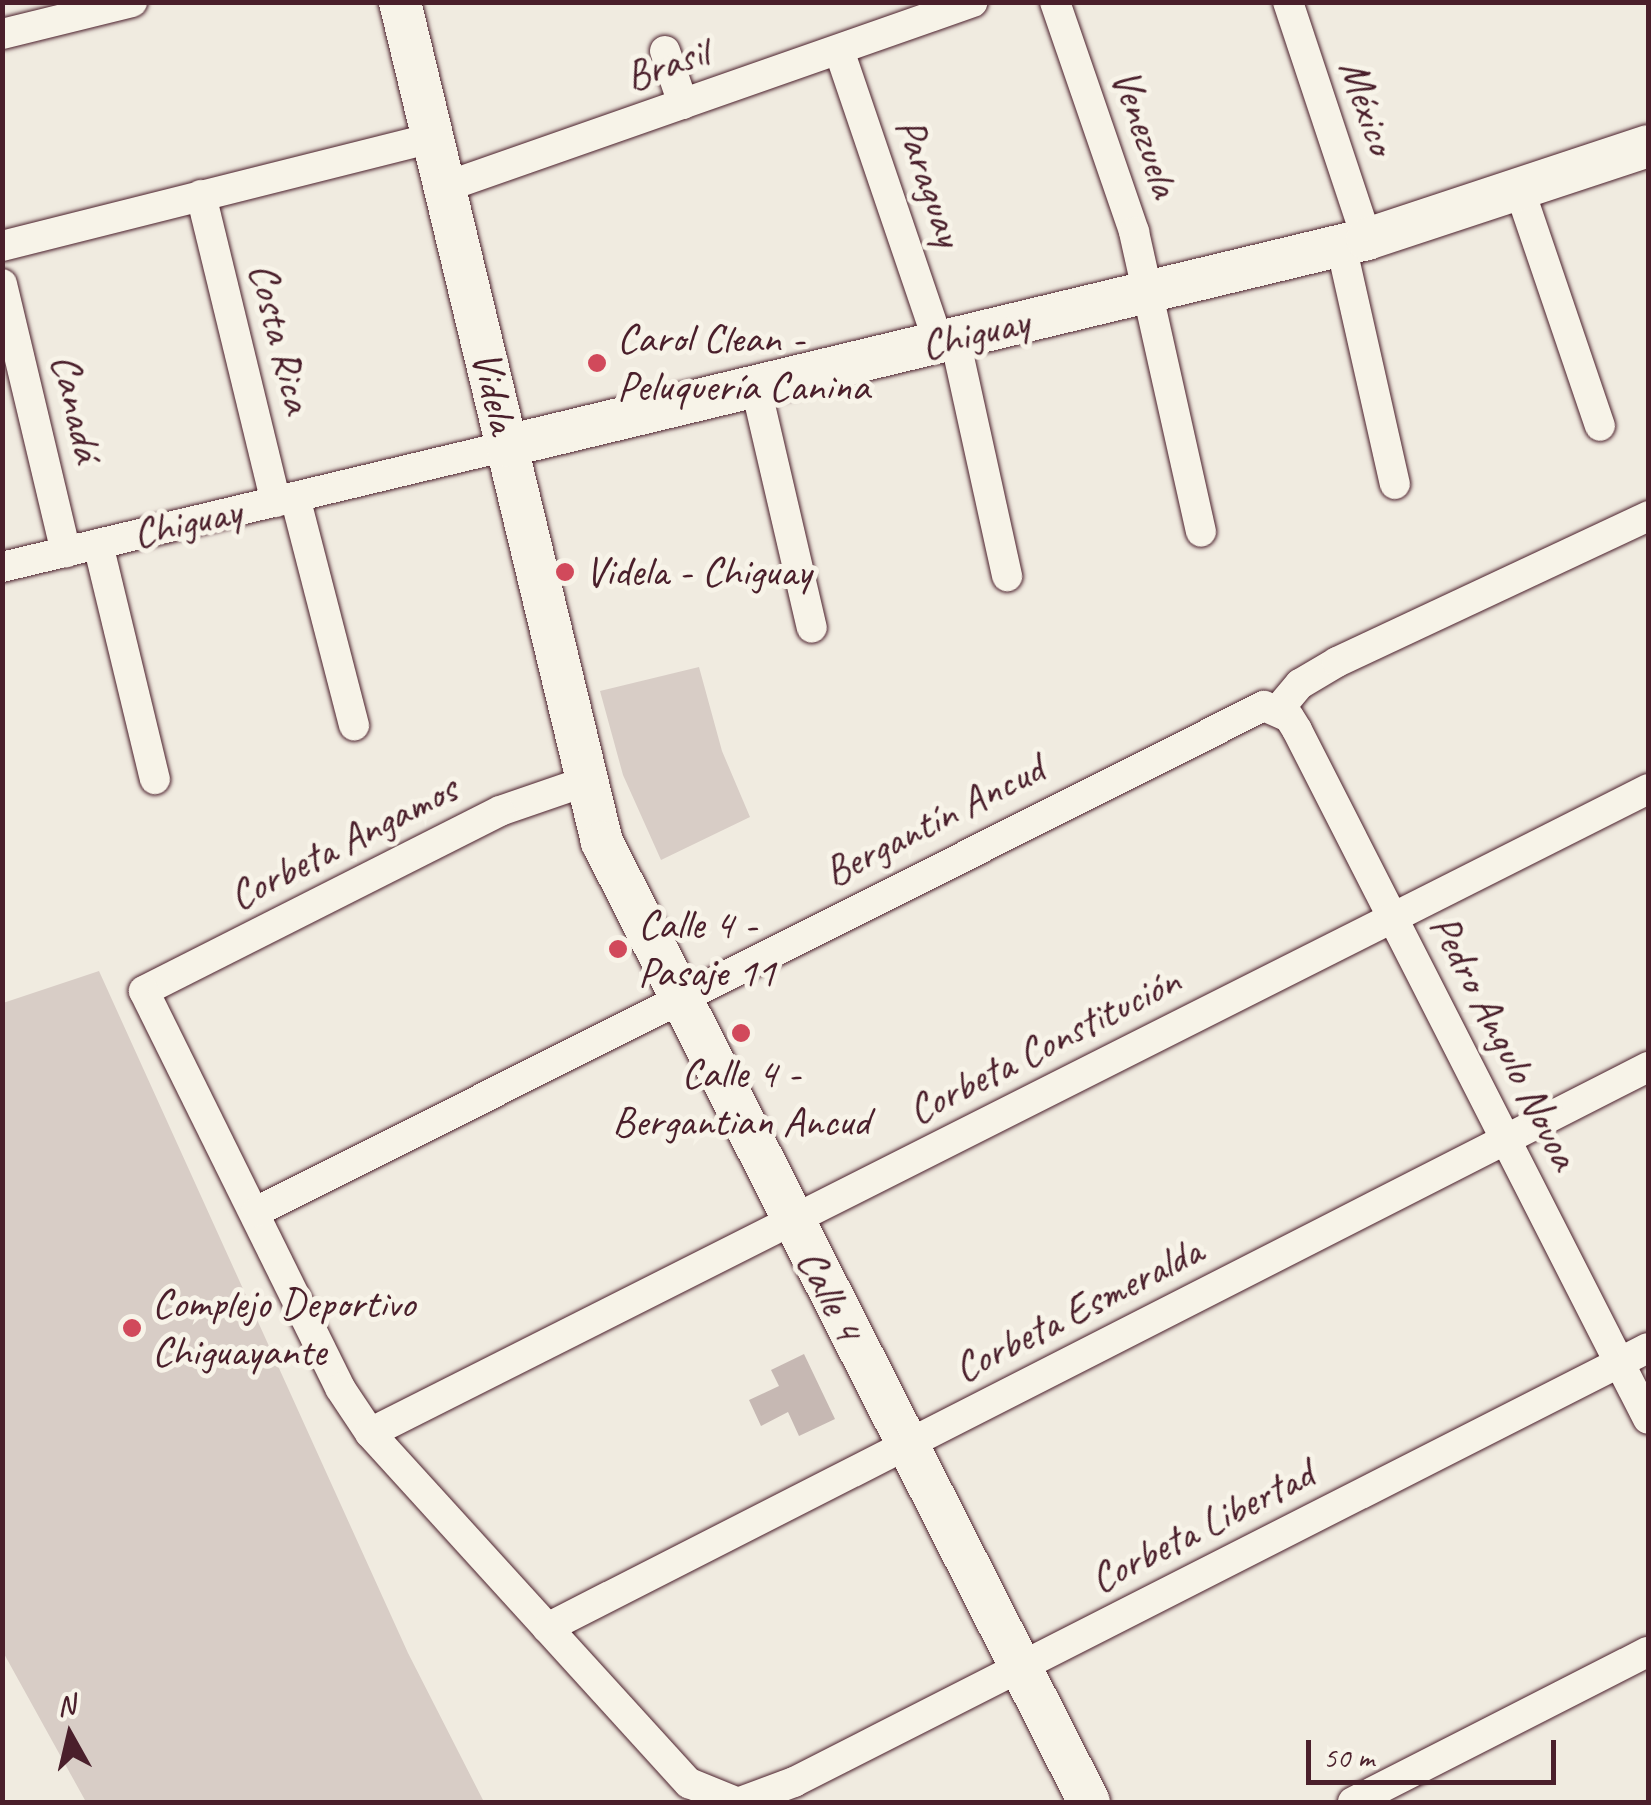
<!DOCTYPE html>
<meta charset="utf-8">
<style>
body{margin:0}
#map{position:relative;width:1651px;height:1805px;overflow:hidden;background:#f0ebe0;font-family:Caveat,sans-serif}
div>[style]{position:absolute}
.green>*{inset:0;background:#d8cdc6}
.building>*{inset:0;background:#c6b8b3}
.roads{filter:drop-shadow(0 0 2px #4a1f2b) drop-shadow(0 0 2px #4a1f2b)}
.street>*{height:30px;margin:-15px;padding:0 15px;transform-origin:15px;border-radius:15px;background:#f7f3e8}
.secondary>*{height:42px;margin:-21px;padding:0 21px;transform-origin:21px;border-radius:21px;background:#f7f3e8}
.dots>*{width:28px;height:28px;translate:-50% -50%;box-sizing:border-box;border:5px solid #f7f3e8;border-radius:50%}
span{translate:-50% -50%;white-space:nowrap;text-align:center;line-height:1.15;-webkit-text-stroke:10px #f7f3e8;paint-order:stroke}
.street-label{font-size:42px;color:#4a1f2b}
.poi-label{font-size:42px;color:#4a1f2b}
.left{translate:0 -50%;text-align:left}
.frame{position:absolute;inset:0;border:5px solid #4a1f2b;pointer-events:none}
.north{position:absolute;left:20px;top:1685px;width:100px;height:100px;-webkit-text-stroke:8px #f7f3e8;paint-order:stroke;rotate:352deg;font-size:28px;font-weight:700;line-height:40px;text-align:center;color:#4a1f2b}
.north::after{content:'';display:block;margin:auto;width:35px;height:45px;background:#4a1f2b;clip-path:polygon(50% 0,100% 100%,50% 72%,0 100%)}
.scale{position:absolute;left:1306px;top:1740px;width:250px;height:45px;box-sizing:border-box;border:5px solid #4a1f2b;border-top:0;padding-left:12px;font-size:30px;line-height:35px;white-space:nowrap;color:#4a1f2b;-webkit-text-stroke:8px #f7f3e8;paint-order:stroke}
</style>
<div id="map">
<div class="green">
<i style="clip-path:polygon(699px 667px,722px 751px,750px 817px,661px 860px,623px 775px,600px 691px)"></i>
<i style="clip-path:polygon(99px 971px,408px 1653px,484px 1802px,86px 1802px,3px 1652px,3px 1003px)"></i>
</div>
<div class="building">
<i style="clip-path:polygon(804px 1354px,835px 1419px,799px 1436px,788px 1412px,761px 1426px,749px 1400px,779px 1386px,771px 1370px)"></i>
</div>
<div class="roads">
<div class="street">
<i style="left:1055px;top:2px;width:243px;rotate:71deg"></i>
<i style="left:1134px;top:232px;width:307px;rotate:77.4deg"></i>
<i style="left:1288px;top:2px;width:250px;rotate:71.6deg"></i>
<i style="left:2px;top:34px;width:134px;rotate:-13.8deg"></i>
<i style="left:839px;top:50px;width:310px;rotate:71.2deg"></i>
<i style="left:665px;top:51px;width:56px;rotate:71.2deg"></i>
<i style="left:445px;top:187px;width:559px;rotate:-19.31deg"></i>
<i style="left:1520px;top:191px;width:248px;rotate:71.2deg"></i>
<i style="left:201px;top:195px;width:316px;rotate:76.3deg"></i>
<i style="left:1341px;top:245px;width:245px;rotate:77.3deg"></i>
<i style="left:2px;top:246px;width:444px;rotate:-14.1deg"></i>
<i style="left:2px;top:284px;width:276px;rotate:76.6deg"></i>
<i style="left:955px;top:339px;width:243px;rotate:77.6deg"></i>
<i style="left:756px;top:388px;width:246px;rotate:76.9deg"></i>
<i style="left:295px;top:497px;width:236px;rotate:75.5deg"></i>
<i style="left:98px;top:544px;width:242px;rotate:76.4deg"></i>
<i style="left:2px;top:567px;width:519px;rotate:-13.47deg"></i>
<i style="left:1278px;top:710px;width:34px;rotate:-50deg"></i>
<i style="left:1300px;top:684px;width:43px;rotate:-30.7deg"></i>
<i style="left:1337px;top:662px;width:344px;rotate:-25.1deg"></i>
<i style="left:584px;top:782px;width:89px;rotate:161deg"></i>
<i style="left:500px;top:811px;width:399px;rotate:153.2deg"></i>
<i style="left:144px;top:991px;width:443px;rotate:63.7deg"></i>
<i style="left:340px;top:1388px;width:54px;rotate:56.3deg"></i>
<i style="left:370px;top:1433px;width:474px;rotate:47.7deg"></i>
<i style="left:689px;top:1783px;width:51px;rotate:22deg"></i>
<i style="left:256px;top:1212px;width:1128px;rotate:-26.66deg"></i>
<i style="left:1264px;top:706px;width:27px;rotate:24deg"></i>
<i style="left:1289px;top:717px;width:15px;rotate:58deg"></i>
<i style="left:1297px;top:730px;width:773px;rotate:63deg"></i>
<i style="left:370px;top:1433px;width:1431px;rotate:-26.74deg"></i>
<i style="left:547px;top:1628px;width:1236px;rotate:-27deg"></i>
<i style="left:740px;top:1802px;width:58px;rotate:-20.3deg"></i>
<i style="left:794px;top:1782px;width:958px;rotate:-26.94deg"></i>
<i style="left:1353px;top:1802px;width:331px;rotate:-27deg"></i>
</div>
<div class="secondary">
<i style="left:400px;top:2px;width:864px;rotate:76.48deg"></i>
<i style="left:602px;top:842px;width:1076px;rotate:63.1deg"></i>
<i style="left:507px;top:446px;width:885px;rotate:-13.53deg"></i>
<i style="left:1367px;top:239px;width:296px;rotate:-18.3deg"></i>
</div>
</div>
<div class="dots">
<i style="left:597px;top:363px;background:#d1495b"></i>
<i style="left:565px;top:572px;background:#d1495b"></i>
<i style="left:618px;top:949px;background:#d1495b"></i>
<i style="left:741px;top:1033px;background:#d1495b"></i>
<i style="left:132px;top:1328px;background:#d1495b"></i>
</div>
<div class="street-label">
<span style="left:667px;top:65px;rotate:-19deg">Brasil</span>
<span style="left:1367px;top:107px;rotate:71deg">México</span>
<span style="left:1145px;top:133px;rotate:71deg">Venezuela</span>
<span style="left:929px;top:182px;rotate:71deg">Paraguay</span>
<span style="left:975px;top:334px;rotate:-14deg">Chiguay</span>
<span style="left:280px;top:338px;rotate:76deg">Costa Rica</span>
<span style="left:494px;top:392px;rotate:77deg">Videla</span>
<span style="left:76px;top:408px;rotate:77deg">Canadá</span>
<span style="left:187px;top:523px;rotate:-13deg">Chiguay</span>
<span style="left:934px;top:821px;rotate:-27deg">Bergantín Ancud</span>
<span style="left:343px;top:843px;rotate:-27deg">Corbeta Angamos</span>
<span style="left:1504px;top:1042px;rotate:63deg">Pedro Angulo Novoa</span>
<span style="left:1044px;top:1046px;rotate:-27deg">Corbeta Constitución</span>
<span style="left:829px;top:1295px;rotate:63deg">Calle 4</span>
<span style="left:1078px;top:1310px;rotate:-27deg">Corbeta Esmeralda</span>
<span style="left:1202px;top:1527px;rotate:-27deg">Corbeta Libertad</span>
</div>
<div class="poi-label">
<span class="left" style="left:617px;top:363px">Carol Clean -<br>Peluquería Canina</span>
<span class="left" style="left:585px;top:572px">Videla - Chiguay</span>
<span class="left" style="left:638px;top:949px">Calle 4 -<br>Pasaje 11</span>
<span style="left:741px;top:1098px">Calle 4 -<br>Bergantian Ancud</span>
<span class="left" style="left:152px;top:1328px">Complejo Deportivo<br>Chiguayante</span>
</div>
<div class="frame"></div>
<div class="north">N</div>
<div class="scale">50 m</div>
</div>
